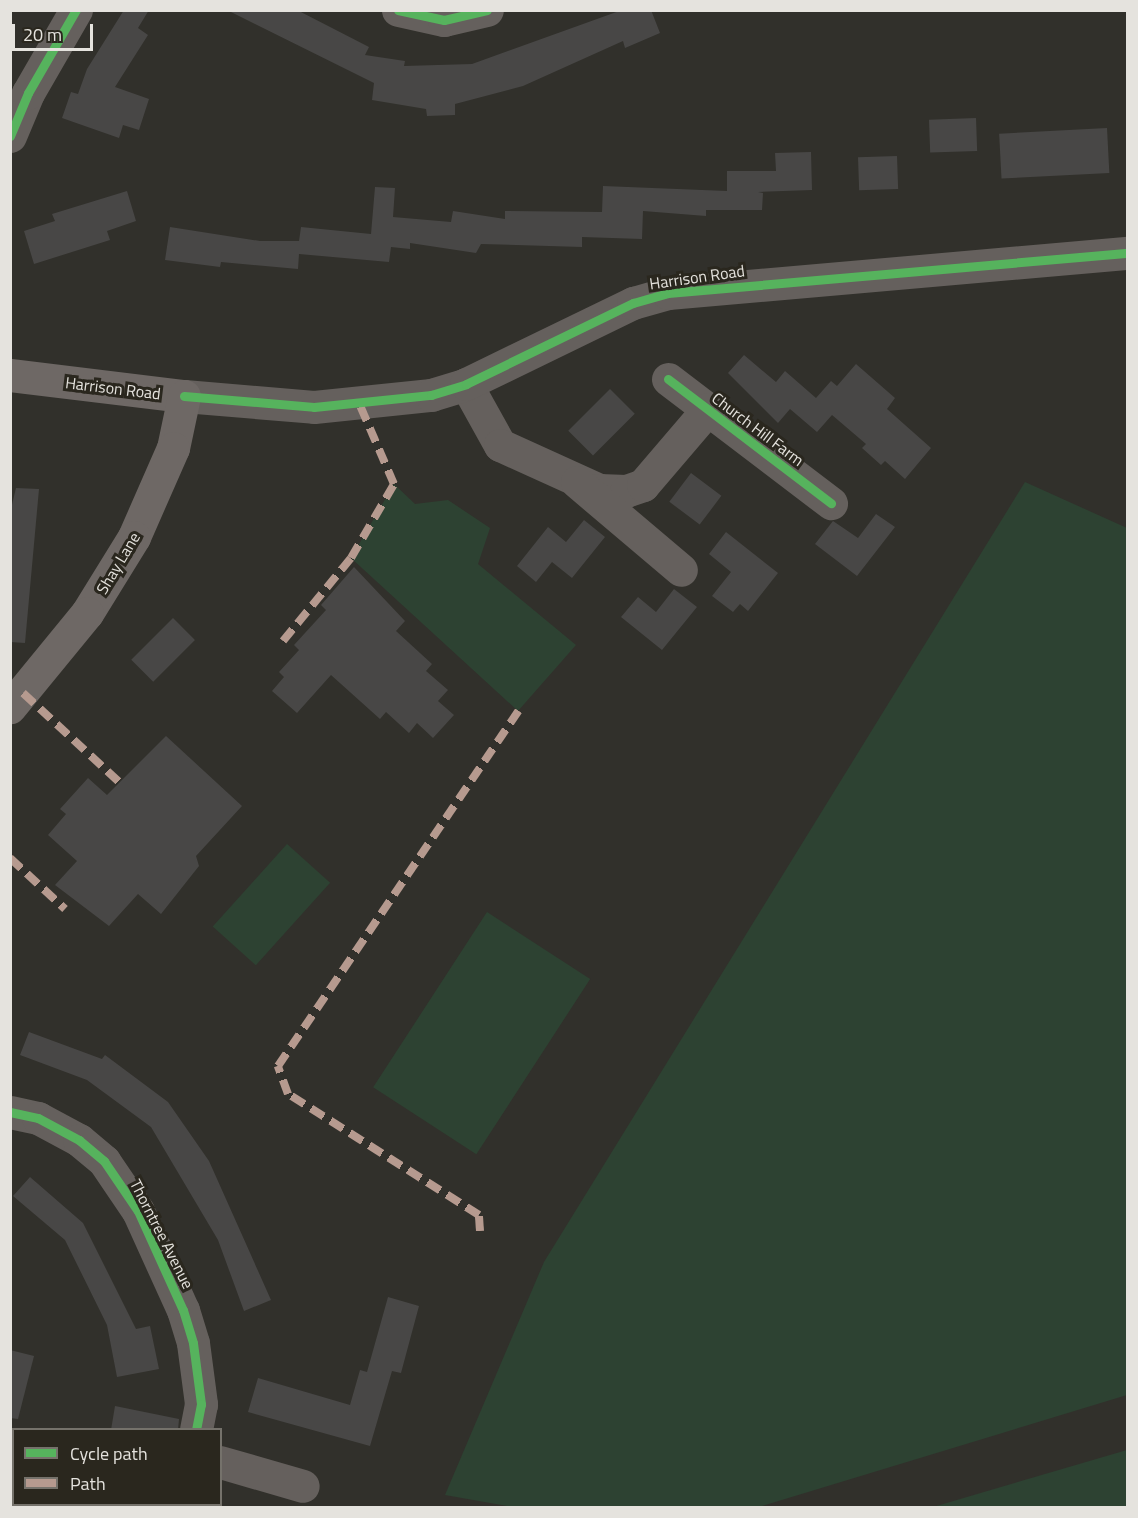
<!DOCTYPE html>
<style>
body{margin:0}
#map{position:relative;width:1138px;height:1518px;overflow:hidden;background:#31302b;font-family:"Titillium Web",sans-serif}
div>[style]{position:absolute}
.green>*{inset:0;background:#2d4232;transform-origin:0 0}
.building>*{inset:0;background:#484746;transform-origin:0 0}
.minor>*{height:33px;margin:-16.5px;padding:0 16.5px;transform-origin:16.5px;border-radius:16.5px;background:#65605d}
.major>*{height:33px;margin:-16.5px;padding:0 16.5px;transform-origin:16.5px;border-radius:16.5px;background:#6e6865}
.quiet>*{height:8px;margin-top:-4px;transform-origin:0;background:repeating-linear-gradient(90deg,#b69a8f 0 15px,transparent 0 23px)}
.cycleway>*{height:9px;margin:-4.5px;padding:0 4.5px;transform-origin:4.5px;border-radius:4.5px;background:#56b35d}
span{translate:-50% -50%;white-space:nowrap;text-align:center;line-height:1.15;-webkit-text-stroke:6px #2a271e;paint-order:stroke}
.street-label{font-size:16px;color:#e5e3de}
.frame{position:absolute;inset:0;border:12px solid #e5e3de;pointer-events:none}
.legend{position:absolute;left:12px;top:1428px;width:210px;height:78px;box-sizing:border-box;background:#2a271e;border:2px solid #75726b;margin:0;padding:8px 10px;list-style:none;font-size:18px;color:#e5e3de}
.legend li{display:flex;align-items:center;gap:12px;height:30px}
.legend b{width:30px;border:2px solid #75726b}
.scale{position:absolute;left:12px;top:24px;width:81px;height:27px;box-sizing:border-box;border:3px solid #e5e3de;border-top:0;padding-left:8px;font-size:18px;line-height:21px;white-space:nowrap;color:#e5e3de;-webkit-text-stroke:4px #2a271e;paint-order:stroke}
</style>
<div id="map">
<div class="green">
<i style="clip-path:polygon(1025px 482px,1127px 528px,1127px 1395px,759px 1507px,518px 1508px,445px 1495px,544px 1262px)"></i>
<i style="clip-path:polygon(394px 484px,415px 504px,448px 500px,490px 528px,478px 564px,576px 645px,518px 711px,351px 558px)"></i>
<i style="left:287px;top:844px;width:58px;height:111px;rotate:42deg"></i>
<i style="left:487px;top:912px;width:123px;height:209px;rotate:33deg"></i>
<i style="clip-path:polygon(1127px 1450px,1127px 1507px,933px 1507px)"></i>
</div>
<div class="building">
<i style="clip-path:polygon(124px 10px,149px 10px,138px 28px,148px 35px,115px 87px,149px 99px,139px 130px,123px 125px,119px 138px,62px 118px,71px 92px,78px 94px,87px 69px)"></i>
<i style="clip-path:polygon(227px 10px,297px 10px,369px 47px,365px 55px,405px 61px,404px 66px,472px 64px,622px 10px,651px 10px,660px 33px,625px 48px,623px 41px,523px 86px,455px 104px,455px 115px,427px 116px,426px 109px,372px 100px,374px 83px)"></i>
<i style="left:976px;top:118px;width:33px;height:47px;rotate:88deg"></i>
<i style="left:1107px;top:128px;width:45px;height:108px;rotate:87deg"></i>
<i style="clip-path:polygon(811px 152px,812px 190px,758px 192px,763px 193px,762px 210px,706px 210px,706px 216px,643px 211px,642px 239px,582px 237px,582px 247px,481px 244px,476px 253px,410px 243px,410px 249px,391px 247px,389px 262px,299px 254px,298px 269px,221px 262px,220px 267px,165px 260px,170px 227px,260px 241px,299px 241px,301px 227px,371px 234px,375px 187px,395px 188px,393px 217px,451px 222px,453px 211px,505px 219px,505px 211px,602px 212px,603px 186px,727px 191px,727px 171px,776px 171px,775px 153px)"></i>
<i style="left:897px;top:156px;width:33px;height:39px;rotate:88deg"></i>
<i style="clip-path:polygon(127px 191px,136px 221px,107px 231px,110px 240px,34px 264px,24px 231px,55px 221px,52px 214px)"></i>
<i style="clip-path:polygon(744px 355px,776px 382px,785px 371px,816px 398px,831px 381px,837px 386px,856px 364px,895px 398px,887px 409px,931px 448px,905px 479px,885px 461px,881px 465px,862px 448px,866px 444px,832px 415px,817px 432px,790px 409px,778px 423px,728px 373px)"></i>
<i style="left:610px;top:389px;width:35px;height:59px;rotate:45deg"></i>
<i style="left:691px;top:473px;width:38px;height:36px;rotate:37deg"></i>
<i style="clip-path:polygon(16px 488px,39px 489px,25px 643px,10px 642px,10px 513px)"></i>
<i style="clip-path:polygon(876px 514px,895px 527px,857px 576px,815px 544px,833px 521px,858px 538px)"></i>
<i style="clip-path:polygon(584px 520px,605px 537px,572px 578px,552px 562px,536px 582px,517px 566px,548px 527px,566px 542px)"></i>
<i style="clip-path:polygon(726px 532px,778px 573px,748px 611px,740px 604px,733px 612px,712px 596px,731px 572px,709px 554px)"></i>
<i style="clip-path:polygon(354px 567px,405px 621px,396px 631px,432px 664px,426px 671px,448px 690px,438px 701px,454px 715px,433px 738px,417px 723px,409px 733px,386px 712px,380px 719px,331px 675px,297px 713px,272px 691px,284px 677px,279px 672px,299px 650px,294px 645px,326px 610px,321px 605px)"></i>
<i style="clip-path:polygon(674px 589px,697px 607px,662px 650px,621px 617px,638px 597px,656px 612px)"></i>
<i style="left:173px;top:618px;width:31px;height:59px;rotate:45deg"></i>
<i style="clip-path:polygon(166px 736px,242px 806px,196px 856px,199px 866px,161px 914px,138px 894px,109px 926px,55px 885px,77px 861px,48px 835px,66px 814px,60px 809px,88px 778px,107px 795px)"></i>
<i style="clip-path:polygon(29px 1032px,102px 1059px,105px 1055px,168px 1102px,209px 1161px,271px 1300px,244px 1311px,218px 1240px,151px 1127px,87px 1080px,20px 1055px)"></i>
<i style="clip-path:polygon(30px 1177px,83px 1223px,136px 1329px,150px 1326px,159px 1369px,117px 1377px,107px 1325px,65px 1240px,13px 1196px)"></i>
<i style="clip-path:polygon(388px 1297px,419px 1306px,401px 1373px,392px 1371px,370px 1446px,248px 1412px,258px 1378px,350px 1405px,360px 1370px,367px 1372px)"></i>
<i style="clip-path:polygon(10px 1350px,34px 1356px,18px 1419px,10px 1418px)"></i>
<i style="clip-path:polygon(115px 1406px,179px 1419px,178px 1430px,111px 1430px)"></i>
</div>
<div class="minor">
<i style="left:398px;top:10px;width:47px;rotate:12.3deg"></i>
<i style="left:444px;top:20px;width:44px;rotate:-13.1deg"></i>
<i style="left:10px;top:136px;width:47px;rotate:-67.3deg"></i>
<i style="left:28px;top:93px;width:96px;rotate:-60deg"></i>
<i style="left:668px;top:379px;width:205px;rotate:37.3deg"></i>
<i style="left:466px;top:384px;width:70px;rotate:60.9deg"></i>
<i style="left:500px;top:445px;width:109px;rotate:24.4deg"></i>
<i style="left:599px;top:490px;width:27px;rotate:2deg"></i>
<i style="left:626px;top:491px;width:18px;rotate:-19deg"></i>
<i style="left:643px;top:485px;width:100px;rotate:-49.5deg"></i>
<i style="left:184px;top:396px;width:130px;rotate:4.8deg"></i>
<i style="left:314px;top:407px;width:118px;rotate:-5.9deg"></i>
<i style="left:431px;top:395px;width:37px;rotate:-17deg"></i>
<i style="left:466px;top:384px;width:186px;rotate:-25.9deg"></i>
<i style="left:633px;top:303px;width:36px;rotate:-16deg"></i>
<i style="left:668px;top:293px;width:462px;rotate:-5deg"></i>
<i style="left:577px;top:482px;width:136px;rotate:40.2deg"></i>
<i style="left:10px;top:1112px;width:29px;rotate:12deg"></i>
<i style="left:38px;top:1118px;width:47px;rotate:28.2deg"></i>
<i style="left:79px;top:1140px;width:33px;rotate:40deg"></i>
<i style="left:104px;top:1161px;width:60px;rotate:55.8deg"></i>
<i style="left:138px;top:1211px;width:109px;rotate:65.6deg"></i>
<i style="left:183px;top:1310px;width:34px;rotate:73deg"></i>
<i style="left:193px;top:1343px;width:62px;rotate:82.5deg"></i>
<i style="left:201px;top:1404px;width:26px;rotate:101deg"></i>
<i style="left:220px;top:1462px;width:86px;rotate:16.1deg"></i>
<i style="left:169px;top:1508px;width:4px;rotate:-76deg"></i>
</div>
<div class="major">
<i style="left:10px;top:375px;width:175px;rotate:6.9deg"></i>
<i style="left:184px;top:396px;width:53px;rotate:101.9deg"></i>
<i style="left:173px;top:448px;width:97px;rotate:113.7deg"></i>
<i style="left:134px;top:537px;width:89px;rotate:121.7deg"></i>
<i style="left:87px;top:613px;width:122px;rotate:129.3deg"></i>
</div>
<div class="quiet">
<i style="left:283px;top:641px;width:107px;rotate:-50.7deg"></i>
<i style="left:351px;top:558px;width:86px;rotate:-59.8deg"></i>
<i style="left:394px;top:484px;width:88px;rotate:-113.4deg"></i>
<i style="left:23px;top:693px;width:131px;rotate:42.8deg"></i>
<i style="left:10px;top:858px;width:75px;rotate:42.8deg"></i>
<i style="left:480px;top:1231px;width:16px;rotate:-94deg"></i>
<i style="left:479px;top:1215px;width:226px;rotate:-147.6deg"></i>
<i style="left:288px;top:1094px;width:30px;rotate:-110deg"></i>
<i style="left:278px;top:1066px;width:429px;rotate:-55.9deg"></i>
</div>
<div class="cycleway">
<i style="left:398px;top:10px;width:47px;rotate:12.3deg"></i>
<i style="left:444px;top:20px;width:44px;rotate:-13.1deg"></i>
<i style="left:10px;top:136px;width:47px;rotate:-67.3deg"></i>
<i style="left:28px;top:93px;width:96px;rotate:-60deg"></i>
<i style="left:668px;top:379px;width:205px;rotate:37.3deg"></i>
<i style="left:184px;top:396px;width:130px;rotate:4.8deg"></i>
<i style="left:314px;top:407px;width:118px;rotate:-5.9deg"></i>
<i style="left:431px;top:395px;width:37px;rotate:-17deg"></i>
<i style="left:466px;top:384px;width:186px;rotate:-25.9deg"></i>
<i style="left:633px;top:303px;width:36px;rotate:-16deg"></i>
<i style="left:668px;top:293px;width:462px;rotate:-5deg"></i>
<i style="left:10px;top:1112px;width:29px;rotate:12deg"></i>
<i style="left:38px;top:1118px;width:47px;rotate:28.2deg"></i>
<i style="left:79px;top:1140px;width:33px;rotate:40deg"></i>
<i style="left:104px;top:1161px;width:60px;rotate:55.8deg"></i>
<i style="left:138px;top:1211px;width:109px;rotate:65.6deg"></i>
<i style="left:183px;top:1310px;width:34px;rotate:73deg"></i>
<i style="left:193px;top:1343px;width:62px;rotate:82.5deg"></i>
<i style="left:201px;top:1404px;width:26px;rotate:101deg"></i>
</div>
<div class="street-label">
<span style="left:697px;top:277px;rotate:-8deg">Harrison Road</span>
<span style="left:113px;top:388px;rotate:7deg">Harrison Road</span>
<span style="left:758px;top:429px;rotate:37deg">Church Hill Farm</span>
<span style="left:118px;top:563px;rotate:-59deg">Shay Lane</span>
<span style="left:162px;top:1234px;rotate:63deg">Thorntree Avenue</span>
</div>
<div class="frame"></div>
<ul class="legend">
<li><b style="height:8px;background:#56b35d"></b>Cycle path</li>
<li><b style="height:8px;background:#b69a8f"></b>Path</li>
</ul>
<div class="scale">20 m</div>
</div>
